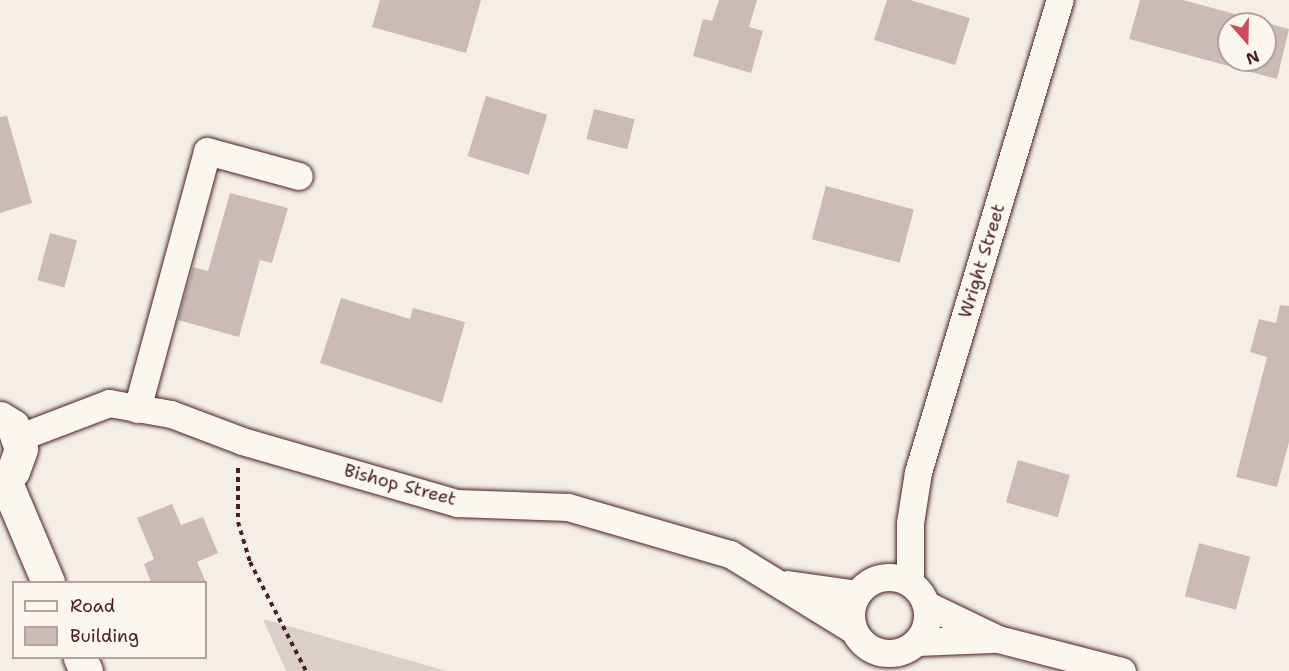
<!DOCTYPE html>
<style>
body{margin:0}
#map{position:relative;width:1289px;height:671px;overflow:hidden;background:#f4eee4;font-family:"Shantell Sans",sans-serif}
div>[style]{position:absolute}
.green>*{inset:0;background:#dbd0c9}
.building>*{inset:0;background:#cabbb6;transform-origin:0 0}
.path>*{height:4px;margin-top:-2px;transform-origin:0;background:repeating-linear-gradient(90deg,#4a1f2b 0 4.5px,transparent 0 9px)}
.roads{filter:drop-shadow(0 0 2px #4a1f2b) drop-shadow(0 0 2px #4a1f2b)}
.street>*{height:27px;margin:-13.5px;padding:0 13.5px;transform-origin:13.5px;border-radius:13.5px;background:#fbf7ec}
.street>.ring{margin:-13.5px;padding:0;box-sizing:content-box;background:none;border:27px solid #fbf7ec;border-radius:50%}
.secondary>*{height:33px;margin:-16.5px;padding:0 16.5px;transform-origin:16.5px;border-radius:16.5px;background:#fbf7ec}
span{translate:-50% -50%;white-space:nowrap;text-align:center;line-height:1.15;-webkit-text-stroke:4.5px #fbf7ec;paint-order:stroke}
.street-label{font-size:18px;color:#4a1f2b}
.legend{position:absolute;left:12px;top:581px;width:195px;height:78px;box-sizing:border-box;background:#fbf7ec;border:2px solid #b4a19f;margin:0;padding:8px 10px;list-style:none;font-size:18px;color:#4a1f2b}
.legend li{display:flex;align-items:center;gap:12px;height:30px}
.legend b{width:30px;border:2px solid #b4a19f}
.north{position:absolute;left:1217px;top:12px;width:60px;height:60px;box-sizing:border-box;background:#fbf7ec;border:2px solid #b4a19f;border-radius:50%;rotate:160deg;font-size:16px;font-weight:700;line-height:24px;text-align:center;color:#4a1f2b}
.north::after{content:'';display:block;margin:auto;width:21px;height:27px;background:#d1495b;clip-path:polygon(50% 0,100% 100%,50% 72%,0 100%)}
</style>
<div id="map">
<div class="green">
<i style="clip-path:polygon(263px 619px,447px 671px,286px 671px)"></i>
</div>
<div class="building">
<i style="clip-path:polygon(380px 0,481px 0,466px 53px,372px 27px)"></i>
<i style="clip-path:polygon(719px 0,757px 0,749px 27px,763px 31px,751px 73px,693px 56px,703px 19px,712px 21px)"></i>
<i style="clip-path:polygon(887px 0,910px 0,970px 18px,955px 65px,874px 40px)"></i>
<i style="clip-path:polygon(evenodd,1140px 0,1183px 0,1289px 29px,1277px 79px,1129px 39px,1140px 0,1229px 24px,1265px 24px,1265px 60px,1229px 60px,1229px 24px)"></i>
<i style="left:486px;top:96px;width:64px;height:63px;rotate:17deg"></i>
<i style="left:594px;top:109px;width:42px;height:31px;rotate:14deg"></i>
<i style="clip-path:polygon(7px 116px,32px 203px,0 213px,0 117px)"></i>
<i style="left:826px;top:186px;width:91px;height:55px;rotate:15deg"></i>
<i style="clip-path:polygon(230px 193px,288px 208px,272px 263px,260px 260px,239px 337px,178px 320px,193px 267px,208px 271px)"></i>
<i style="left:50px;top:233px;width:28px;height:49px;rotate:15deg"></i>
<i style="clip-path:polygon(341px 298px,410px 319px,413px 308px,465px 322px,442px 403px,320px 363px)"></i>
<i style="clip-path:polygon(1280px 305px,1289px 306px,1289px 442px,1277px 487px,1236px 477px,1267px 357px,1250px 352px,1259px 319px,1276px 323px)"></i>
<i style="left:1018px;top:460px;width:54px;height:44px;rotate:16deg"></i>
<i style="clip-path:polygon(172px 504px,181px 525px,203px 517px,218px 553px,197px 562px,206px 582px,151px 582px,144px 564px,154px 559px,137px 518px)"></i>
<i style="left:1199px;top:543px;width:53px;height:55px;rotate:15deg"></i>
</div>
<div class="path">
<i style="left:238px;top:468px;width:54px;rotate:90deg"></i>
<i style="left:238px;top:522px;width:42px;rotate:73.3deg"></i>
<i style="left:250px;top:562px;width:123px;rotate:62.8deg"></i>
</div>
<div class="roads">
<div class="street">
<i style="left:137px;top:409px;width:267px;rotate:-74.8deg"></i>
<i style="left:207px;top:151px;width:95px;rotate:15.2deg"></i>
<i style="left:20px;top:437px;width:95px;rotate:-20.9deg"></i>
<i style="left:109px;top:403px;width:63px;rotate:10.1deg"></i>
<i style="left:171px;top:414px;width:76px;rotate:20.8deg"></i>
<i style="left:242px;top:441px;width:224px;rotate:16.1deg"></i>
<i style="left:457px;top:503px;width:111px;rotate:2.1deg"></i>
<i style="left:568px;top:507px;width:169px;rotate:16.2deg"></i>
<i style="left:730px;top:554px;width:143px;rotate:31.6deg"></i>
<i class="ring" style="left:851px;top:577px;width:49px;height:49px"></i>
<i style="left:910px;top:583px;width:60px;rotate:-90deg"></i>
<i style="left:910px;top:523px;width:52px;rotate:-81.1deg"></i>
<i style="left:918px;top:472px;width:493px;rotate:-73.3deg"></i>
<i style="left:787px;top:584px;width:70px;rotate:8.2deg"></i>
<i style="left:927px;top:605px;width:79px;rotate:25.6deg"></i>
<i style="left:998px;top:639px;width:128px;rotate:14.5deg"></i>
<i style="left:916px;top:642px;width:75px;rotate:-2.3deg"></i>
</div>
<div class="secondary">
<i style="left:0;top:418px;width:15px;rotate:32deg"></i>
<i style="left:13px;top:426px;width:24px;rotate:71deg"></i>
<i style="left:21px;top:449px;width:23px;rotate:110deg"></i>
<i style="left:13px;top:471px;width:15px;rotate:148deg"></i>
<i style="left:4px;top:478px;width:113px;rotate:67.1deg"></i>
<i style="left:80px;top:658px;width:14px;rotate:65deg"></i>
</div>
</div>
<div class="street-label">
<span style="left:982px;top:261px;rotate:-73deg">Wright Street</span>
<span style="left:400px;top:485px;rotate:15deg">Bishop Street</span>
</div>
<ul class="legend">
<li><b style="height:8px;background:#fbf7ec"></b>Road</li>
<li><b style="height:16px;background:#cabbb6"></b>Building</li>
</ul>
<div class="north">N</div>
</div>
